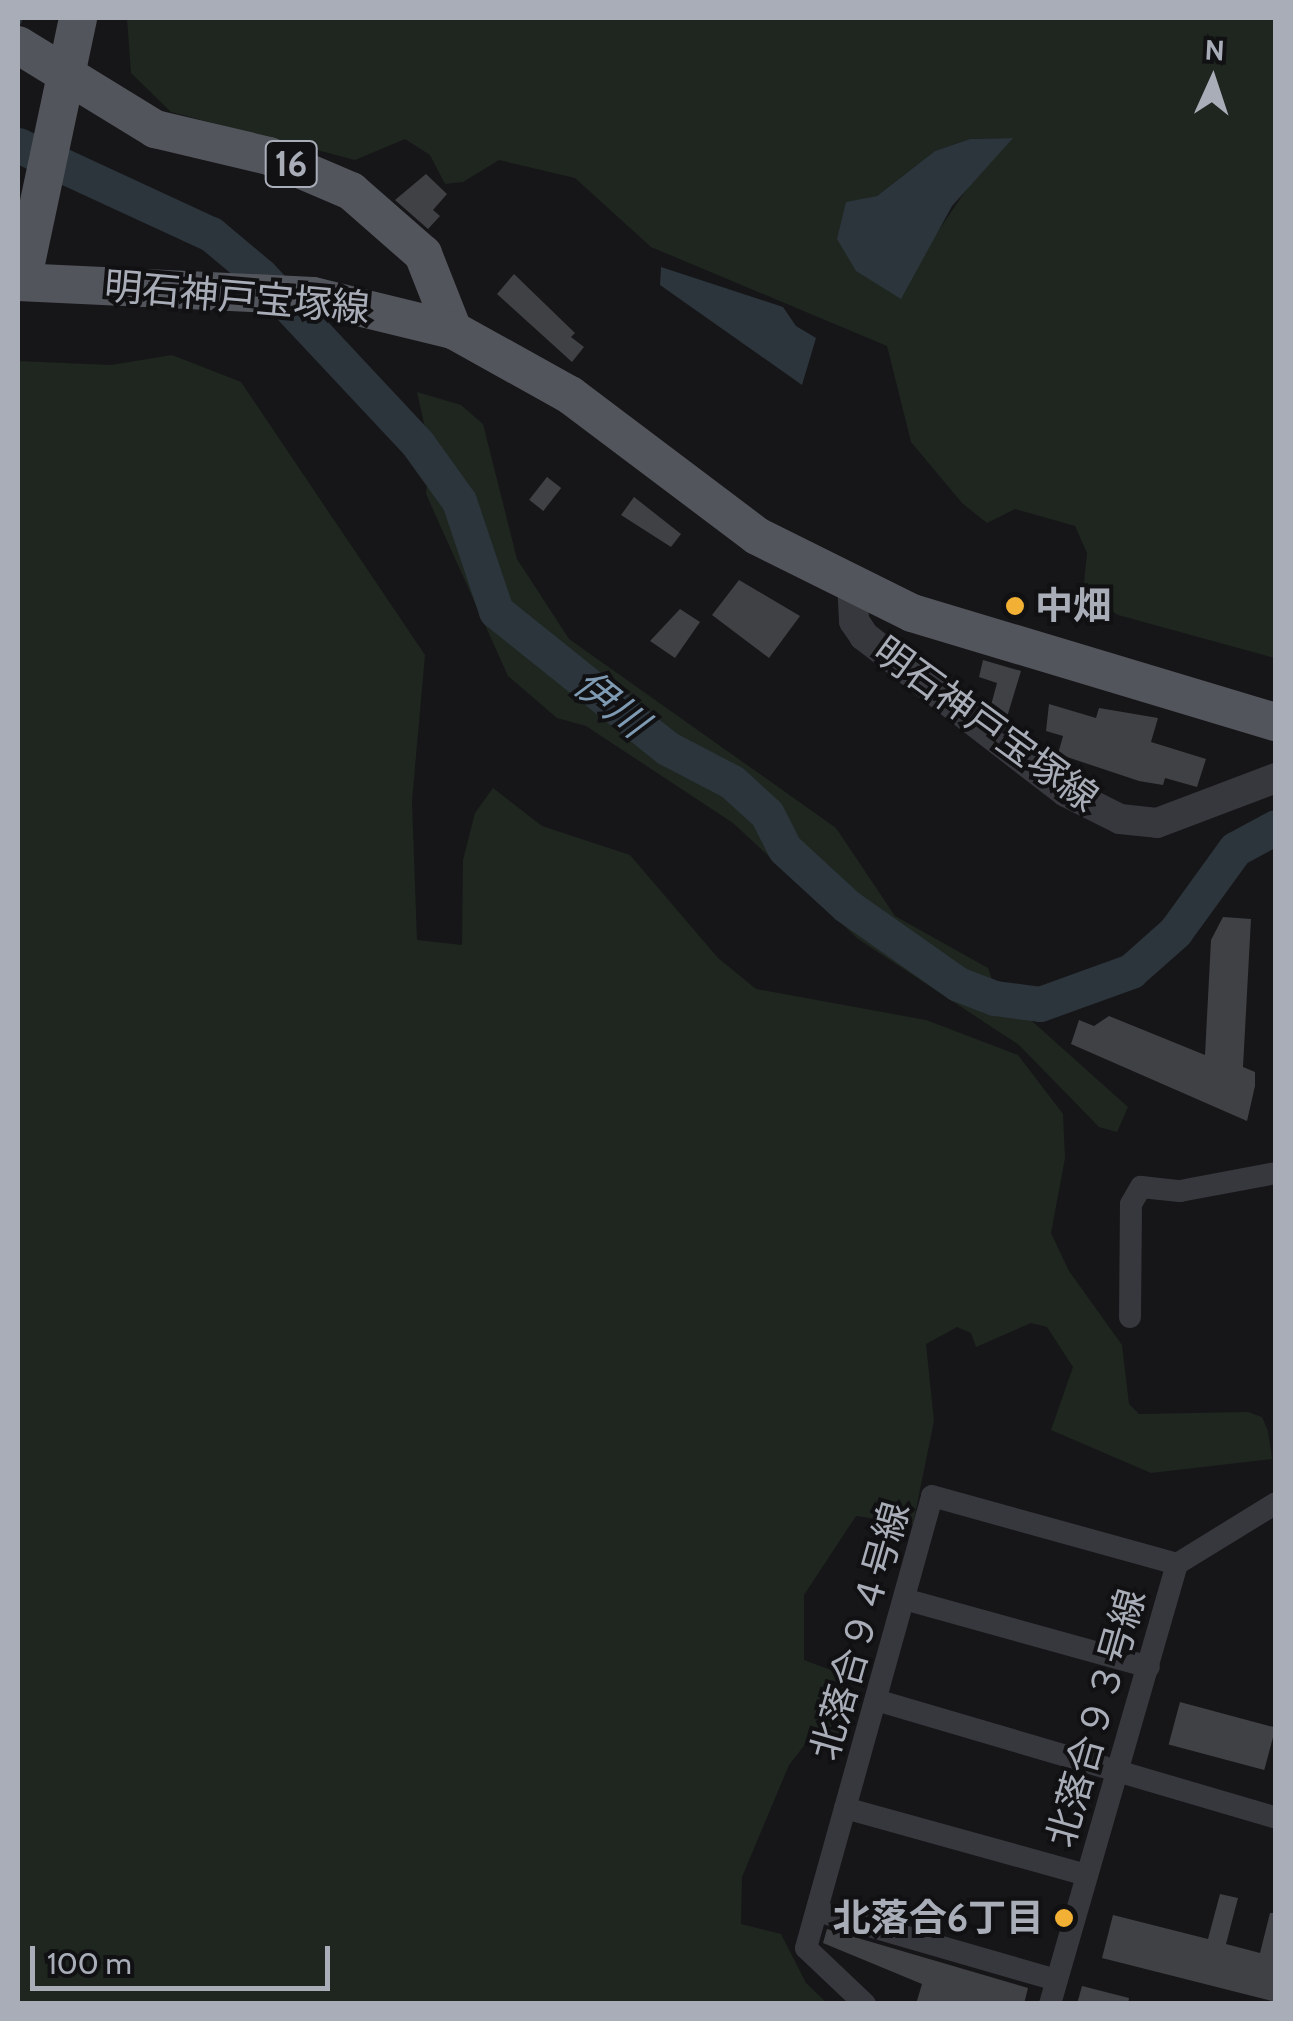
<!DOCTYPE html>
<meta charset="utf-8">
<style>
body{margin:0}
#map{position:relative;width:1293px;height:2021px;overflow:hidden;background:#161618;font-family:Cabin,"Noto Sans JP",sans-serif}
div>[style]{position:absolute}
.green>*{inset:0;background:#1e261f}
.water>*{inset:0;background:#2c353c}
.stream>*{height:6px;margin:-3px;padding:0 3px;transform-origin:3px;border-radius:3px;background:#2c353c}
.river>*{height:35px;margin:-17.5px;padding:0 17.5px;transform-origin:17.5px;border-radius:17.5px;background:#2c353c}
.building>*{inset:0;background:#404145;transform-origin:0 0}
.minor>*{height:22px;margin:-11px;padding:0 11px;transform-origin:11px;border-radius:11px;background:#37383d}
.tertiary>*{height:30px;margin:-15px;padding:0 15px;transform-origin:15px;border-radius:15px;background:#37383d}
.primary>*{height:38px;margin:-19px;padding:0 19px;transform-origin:19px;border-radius:19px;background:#53555c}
.dots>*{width:28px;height:28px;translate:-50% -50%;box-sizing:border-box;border:5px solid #111113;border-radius:50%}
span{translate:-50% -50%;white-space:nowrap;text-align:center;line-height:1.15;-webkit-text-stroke:8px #111113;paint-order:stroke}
.shield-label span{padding:2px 8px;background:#111113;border:2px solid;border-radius:8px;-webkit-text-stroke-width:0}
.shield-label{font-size:35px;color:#a8adb8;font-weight:700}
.street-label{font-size:38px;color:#a8adb8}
.poi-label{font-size:38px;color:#a8adb8;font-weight:700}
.left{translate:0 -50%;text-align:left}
.right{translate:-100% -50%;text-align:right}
.water-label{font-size:40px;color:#7f9bb3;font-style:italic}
.frame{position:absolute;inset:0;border:20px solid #a8adb8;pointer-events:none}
.north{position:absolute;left:1163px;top:30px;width:100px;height:100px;-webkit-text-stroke:8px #111113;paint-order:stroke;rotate:3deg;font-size:28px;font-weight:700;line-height:40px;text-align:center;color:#a8adb8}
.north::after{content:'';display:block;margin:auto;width:35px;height:45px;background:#a8adb8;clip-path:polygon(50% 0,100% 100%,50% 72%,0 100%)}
.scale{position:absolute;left:30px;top:1946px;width:300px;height:45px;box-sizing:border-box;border:5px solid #a8adb8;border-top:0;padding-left:12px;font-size:30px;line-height:35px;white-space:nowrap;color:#a8adb8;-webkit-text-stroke:8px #111113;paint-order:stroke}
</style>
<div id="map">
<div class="green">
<i style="clip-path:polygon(evenodd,127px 18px,1275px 18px,1275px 658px,1118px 615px,1092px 599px,1084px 584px,1087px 553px,1075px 526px,1015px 509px,987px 523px,962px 503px,911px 442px,887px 346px,651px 247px,575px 178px,499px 160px,463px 182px,445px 184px,430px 155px,405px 139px,355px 160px,171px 112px,131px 73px,127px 18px,1011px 138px,985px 162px,928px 246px,846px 203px,877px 196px,935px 151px,970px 139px,1011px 138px)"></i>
<i style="clip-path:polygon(172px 355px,241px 382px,425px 655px,412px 801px,417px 940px,462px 945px,463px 860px,475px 813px,493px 788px,542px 826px,630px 855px,718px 958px,756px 989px,926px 1020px,1018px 1055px,1063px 1114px,1065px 1158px,1051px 1233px,1069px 1271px,1122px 1345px,1129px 1404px,1139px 1414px,1248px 1412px,1262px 1417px,1268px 1431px,1272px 1459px,1151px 1473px,1051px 1430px,1073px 1367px,1047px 1327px,1031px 1323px,976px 1347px,971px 1333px,957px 1327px,926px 1344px,934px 1421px,913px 1524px,856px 1516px,804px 1595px,804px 1660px,852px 1678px,836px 1744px,810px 1738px,789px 1765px,742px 1877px,741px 1924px,781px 1934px,806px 1983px,827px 2003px,18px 2003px,18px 361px,111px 365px)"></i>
<i style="clip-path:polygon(417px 392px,461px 405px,483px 424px,517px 559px,569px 639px,836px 828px,895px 916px,988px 968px,995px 988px,1128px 1107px,1117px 1132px,1099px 1127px,1019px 1045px,858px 939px,733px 823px,586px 726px,557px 718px,508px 676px,426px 494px,430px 450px)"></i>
</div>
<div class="water">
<i style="clip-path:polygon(1013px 138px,952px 206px,901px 299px,856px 271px,837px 239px,846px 202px,877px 196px,935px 151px,970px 139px)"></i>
<i style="clip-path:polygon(661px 267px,783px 307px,796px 326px,816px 338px,802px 385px,660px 285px)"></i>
</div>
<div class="stream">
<i style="left:18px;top:23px;width:5px;rotate:-68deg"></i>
</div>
<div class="river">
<i style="left:18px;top:145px;width:213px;rotate:24.8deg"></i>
<i style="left:211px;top:234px;width:64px;rotate:39.9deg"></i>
<i style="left:260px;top:275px;width:231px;rotate:46.9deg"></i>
<i style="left:418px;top:444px;width:70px;rotate:54.3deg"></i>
<i style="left:459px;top:501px;width:116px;rotate:71.4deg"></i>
<i style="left:496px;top:611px;width:219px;rotate:38.7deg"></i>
<i style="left:667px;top:748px;width:73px;rotate:27.6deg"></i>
<i style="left:732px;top:782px;width:47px;rotate:42.4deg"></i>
<i style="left:767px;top:814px;width:39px;rotate:63deg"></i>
<i style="left:785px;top:849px;width:84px;rotate:42.6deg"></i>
<i style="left:847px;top:906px;width:136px;rotate:35.1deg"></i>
<i style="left:958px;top:984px;width:40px;rotate:21deg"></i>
<i style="left:995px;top:998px;width:45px;rotate:7.6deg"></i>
<i style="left:1040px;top:1004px;width:97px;rotate:-19.9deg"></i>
<i style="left:1131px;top:971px;width:59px;rotate:-41.6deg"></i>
<i style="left:1175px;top:932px;width:102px;rotate:-54.1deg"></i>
<i style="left:1235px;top:849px;width:47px;rotate:-28.2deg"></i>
</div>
<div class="building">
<i style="clip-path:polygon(426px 174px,447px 194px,433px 210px,440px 216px,428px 229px,395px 200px)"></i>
<i style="clip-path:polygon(514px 274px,575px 333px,571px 337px,584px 347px,572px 362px,497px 294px)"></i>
<i style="left:547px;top:477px;width:18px;height:29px;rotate:38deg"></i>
<i style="clip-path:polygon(634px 497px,681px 534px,671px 547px,621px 515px)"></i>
<i style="clip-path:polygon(739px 580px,800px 616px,769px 658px,712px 615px)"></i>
<i style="clip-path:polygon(680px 609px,700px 622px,675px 658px,650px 641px)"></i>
<i style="clip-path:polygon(983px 660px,1021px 671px,1007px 717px,990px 709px,997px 683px,979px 677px)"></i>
<i style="clip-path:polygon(1049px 704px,1096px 718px,1099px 708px,1158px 718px,1151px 742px,1206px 759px,1197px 787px,1165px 778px,1163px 785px,1139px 781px,1058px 754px,1063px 736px,1046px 731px)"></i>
<i style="clip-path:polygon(1223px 917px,1251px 919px,1243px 1067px,1255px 1072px,1255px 1086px,1247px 1121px,1071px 1044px,1079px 1020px,1094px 1026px,1109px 1016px,1205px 1055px,1211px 940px)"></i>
<i style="left:1180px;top:1702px;width:99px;height:44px;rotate:15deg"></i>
<i style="clip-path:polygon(1220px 1894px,1238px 1898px,1226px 1944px,1260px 1953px,1270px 1913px,1276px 1913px,1276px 2002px,1102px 1958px,1113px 1915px,1208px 1939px)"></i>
<i style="clip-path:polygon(827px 1929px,1028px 1988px,1024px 2004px,916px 2004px,922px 1984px,823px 1943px)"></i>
<i style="clip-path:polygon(1082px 1986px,1129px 1998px,1128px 2004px,1077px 2004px)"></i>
</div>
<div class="minor">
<i style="left:1130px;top:1317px;width:113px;rotate:-89.5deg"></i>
<i style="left:1131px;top:1204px;width:20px;rotate:-60deg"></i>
<i style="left:1141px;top:1187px;width:39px;rotate:6deg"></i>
<i style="left:1180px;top:1191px;width:98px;rotate:-10.6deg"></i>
<i style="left:904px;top:1599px;width:254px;rotate:15.5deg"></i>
<i style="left:876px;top:1700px;width:417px;rotate:16.4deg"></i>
<i style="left:845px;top:1808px;width:251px;rotate:15.5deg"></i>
<i style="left:817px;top:1911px;width:249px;rotate:16.1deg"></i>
<i style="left:865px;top:2004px;width:81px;rotate:-136.5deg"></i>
<i style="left:806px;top:1948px;width:469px;rotate:-74.4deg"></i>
<i style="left:932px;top:1496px;width:254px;rotate:15.5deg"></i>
<i style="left:1050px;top:2004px;width:458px;rotate:-73.9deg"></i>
<i style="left:1177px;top:1564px;width:116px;rotate:-31.6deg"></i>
</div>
<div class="tertiary">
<i style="left:852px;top:582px;width:39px;rotate:87deg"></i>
<i style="left:854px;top:621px;width:18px;rotate:56deg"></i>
<i style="left:864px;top:636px;width:255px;rotate:37.7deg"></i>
<i style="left:1066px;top:792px;width:60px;rotate:26.6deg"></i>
<i style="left:1120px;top:819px;width:37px;rotate:6deg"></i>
<i style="left:1157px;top:823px;width:127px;rotate:-20.7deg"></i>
</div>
<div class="primary">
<i style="left:18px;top:45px;width:161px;rotate:31.5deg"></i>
<i style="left:155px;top:129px;width:117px;rotate:13.3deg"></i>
<i style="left:269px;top:156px;width:89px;rotate:23.1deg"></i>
<i style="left:351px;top:191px;width:96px;rotate:41.2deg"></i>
<i style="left:423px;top:254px;width:82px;rotate:68.5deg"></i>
<i style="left:18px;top:282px;width:295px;rotate:2.7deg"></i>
<i style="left:313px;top:296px;width:144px;rotate:13.7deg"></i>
<i style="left:453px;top:330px;width:134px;rotate:29.1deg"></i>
<i style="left:570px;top:395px;width:234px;rotate:37deg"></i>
<i style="left:757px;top:536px;width:173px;rotate:26.4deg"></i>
<i style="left:912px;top:613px;width:380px;rotate:16.7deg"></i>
<i style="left:22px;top:282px;width:270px;rotate:-78deg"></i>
</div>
<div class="dots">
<i style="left:1015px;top:606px;background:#f2b134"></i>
<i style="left:1064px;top:1918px;background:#f2b134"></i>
</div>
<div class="shield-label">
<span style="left:291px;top:164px">16</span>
</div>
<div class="street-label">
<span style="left:237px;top:297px;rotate:5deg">明石神戸宝塚線</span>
<span style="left:986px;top:724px;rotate:36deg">明石神戸宝塚線</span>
<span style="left:860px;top:1631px;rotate:-74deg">北落合９４号線</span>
<span style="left:1096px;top:1718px;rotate:-74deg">北落合９３号線</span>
</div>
<div class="poi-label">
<span class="left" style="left:1035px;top:606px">中畑</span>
<span class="right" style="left:1044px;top:1918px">北落合6丁目</span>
</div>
<div class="water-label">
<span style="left:611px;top:703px;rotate:39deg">伊川</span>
</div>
<div class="frame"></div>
<div class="north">N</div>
<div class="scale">100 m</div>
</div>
